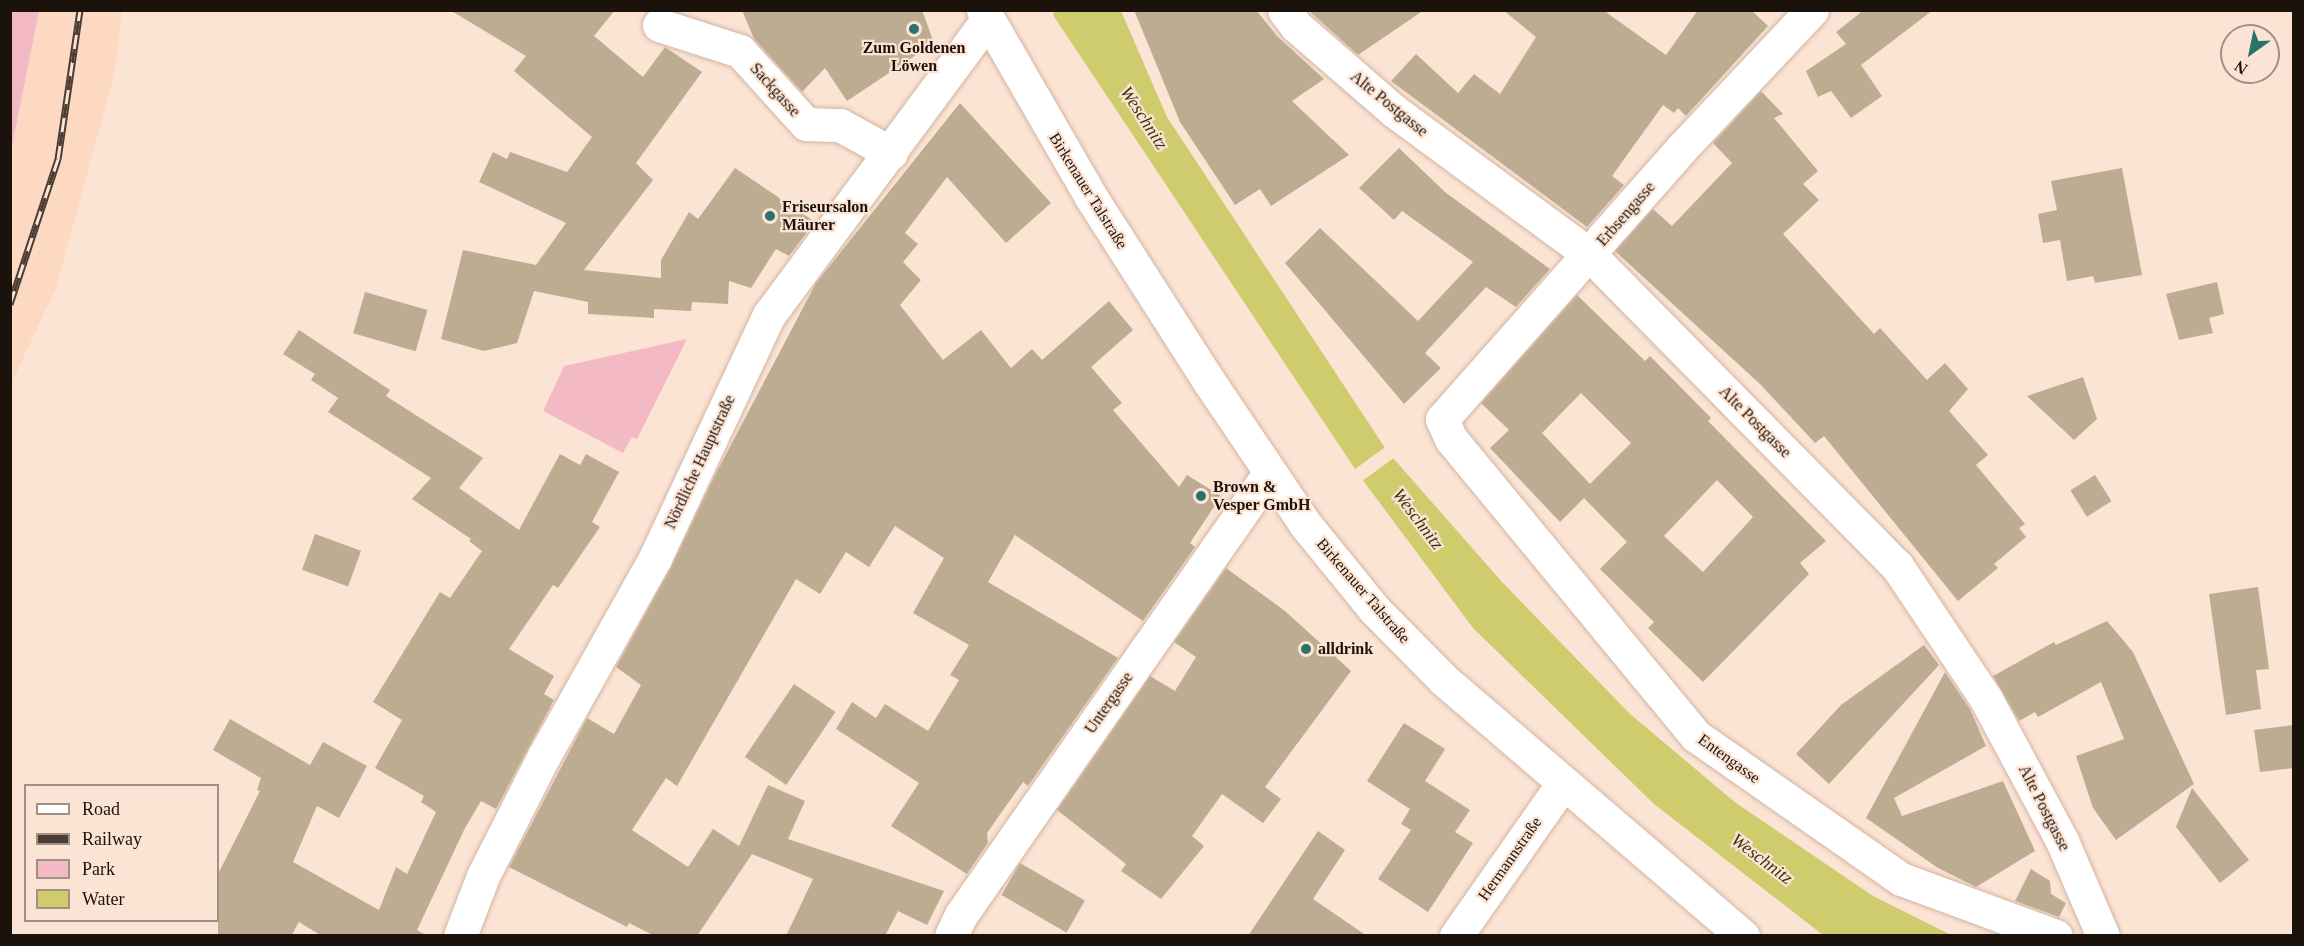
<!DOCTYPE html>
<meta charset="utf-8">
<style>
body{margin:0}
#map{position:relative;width:2304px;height:946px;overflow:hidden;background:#fce4d4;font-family:Georgia,serif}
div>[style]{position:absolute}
.built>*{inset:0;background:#fdd9c1}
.green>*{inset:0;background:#f3bac6}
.water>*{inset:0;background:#cecc6c}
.pier>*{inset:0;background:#fce4d4;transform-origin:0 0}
.building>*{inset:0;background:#bcac91;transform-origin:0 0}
.roads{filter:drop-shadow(0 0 2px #d2b5a2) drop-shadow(0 0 2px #d2b5a2)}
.minor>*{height:33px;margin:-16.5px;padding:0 16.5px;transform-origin:16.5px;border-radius:16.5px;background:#fff}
.secondary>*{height:33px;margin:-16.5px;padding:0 16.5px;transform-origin:16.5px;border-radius:16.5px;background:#fff}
.rail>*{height:7px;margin-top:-3.5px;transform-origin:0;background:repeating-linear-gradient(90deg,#fce4d4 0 14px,#4a3d35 0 28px);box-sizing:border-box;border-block:2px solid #4a3d35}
.dots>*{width:16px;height:16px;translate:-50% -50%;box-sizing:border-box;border:3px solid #fce4d4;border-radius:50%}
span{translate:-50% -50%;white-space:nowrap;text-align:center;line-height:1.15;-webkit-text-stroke:4.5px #fce4d4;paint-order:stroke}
.poi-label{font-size:16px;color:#1c120c;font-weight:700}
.left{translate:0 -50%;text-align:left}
.street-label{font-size:16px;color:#1c120c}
.water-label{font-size:18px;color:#38370e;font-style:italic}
.frame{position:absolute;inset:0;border:12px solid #1c120c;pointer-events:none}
.legend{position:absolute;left:24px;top:784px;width:195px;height:138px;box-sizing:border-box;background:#fce4d4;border:2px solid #a29084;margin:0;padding:8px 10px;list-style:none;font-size:18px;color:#1c120c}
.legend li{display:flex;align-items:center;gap:12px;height:30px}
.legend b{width:30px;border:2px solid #a29084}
.north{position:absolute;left:2220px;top:24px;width:60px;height:60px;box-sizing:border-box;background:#fce4d4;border:2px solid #a29084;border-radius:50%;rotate:213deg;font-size:16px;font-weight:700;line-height:24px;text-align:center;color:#1c120c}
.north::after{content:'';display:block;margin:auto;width:21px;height:27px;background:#2b726a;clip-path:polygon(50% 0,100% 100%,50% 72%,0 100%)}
</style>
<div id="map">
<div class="built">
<i style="clip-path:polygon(39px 11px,122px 11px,115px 72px,56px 288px,11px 384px,11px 151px)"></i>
</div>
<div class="green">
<i style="clip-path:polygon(11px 10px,39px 11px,11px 151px,10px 11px)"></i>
<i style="clip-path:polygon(687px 339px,637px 439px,632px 437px,623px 453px,543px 411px,564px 366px)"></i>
</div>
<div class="water">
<i style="clip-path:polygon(1055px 11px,1121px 11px,1167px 117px,1387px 451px,1502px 582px,1630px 714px,1736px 803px,1873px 896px,1951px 935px,1823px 935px,1654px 804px,1473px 628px,1359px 475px,1053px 15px)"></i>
</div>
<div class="pier">
<i style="left:1388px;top:445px;width:14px;height:45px;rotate:54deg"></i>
</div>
<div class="building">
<i style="clip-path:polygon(450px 10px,615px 10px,594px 36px,643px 77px,665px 47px,702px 72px,636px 163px,653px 180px,584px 270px,661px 278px,661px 260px,689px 212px,698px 219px,735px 168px,815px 222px,789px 256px,776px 249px,751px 288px,729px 281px,728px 304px,692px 302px,691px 311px,654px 309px,654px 318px,588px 314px,588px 302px,534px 291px,517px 343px,484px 351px,441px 339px,463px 250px,536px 265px,566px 223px,479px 182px,493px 152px,507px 159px,510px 152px,567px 172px,592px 137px,514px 71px,526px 56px)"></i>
<i style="clip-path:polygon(742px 10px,922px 10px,934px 43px,847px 101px,825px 68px,802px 92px,754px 39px)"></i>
<i style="clip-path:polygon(1134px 10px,1256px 10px,1277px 36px,1324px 79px,1292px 101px,1349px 155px,1271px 206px,1260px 189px,1235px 205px,1180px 122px)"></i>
<i style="clip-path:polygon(1308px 10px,1424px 10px,1358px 55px)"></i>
<i style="clip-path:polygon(1503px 10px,1603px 10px,1666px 55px,1698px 10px,1751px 10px,1768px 26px,1686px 116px,1678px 108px,1674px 113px,1663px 105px,1612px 176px,1624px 185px,1587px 227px,1391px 81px,1416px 54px,1458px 93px,1474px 74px,1500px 94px,1536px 37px)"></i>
<i style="clip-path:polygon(1864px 10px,1933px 10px,1861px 65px,1882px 96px,1851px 118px,1831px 91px,1818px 97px,1806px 71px,1846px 44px,1836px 32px)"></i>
<i style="clip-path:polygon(1761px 91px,1783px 114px,1774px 118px,1818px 171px,1803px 184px,1819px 200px,1783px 234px,1874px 334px,1880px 328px,1927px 380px,1945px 363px,1968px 389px,1949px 411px,1988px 455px,1976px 465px,2025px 524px,2019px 528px,2026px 537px,1994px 564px,1998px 568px,1958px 601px,1824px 436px,1815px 443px,1761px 385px,1615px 251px,1653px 209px,1672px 226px,1732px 163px,1713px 143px)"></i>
<i style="clip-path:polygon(960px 103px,1051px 203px,1006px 243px,947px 177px,905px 233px,918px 244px,903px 262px,921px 280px,900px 305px,943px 360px,981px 330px,1011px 368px,1032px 349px,1042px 360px,1109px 301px,1133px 330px,1091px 367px,1122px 403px,1113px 410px,1179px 487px,1187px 475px,1221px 496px,1190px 543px,1195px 547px,1143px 621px,1015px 535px,988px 582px,1118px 658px,1028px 786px,1023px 782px,987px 833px,988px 843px,967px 874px,891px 826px,919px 783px,836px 729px,852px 702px,876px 718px,885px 704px,928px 731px,959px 680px,950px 675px,969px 645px,913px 613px,944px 558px,895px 526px,869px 567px,846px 552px,820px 594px,796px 579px,677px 786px,666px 778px,632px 830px,688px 867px,713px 829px,739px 846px,768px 785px,805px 801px,788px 839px,944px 891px,927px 925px,898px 911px,885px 936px,786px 936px,813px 879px,752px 854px,697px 936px,655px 936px,629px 923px,627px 927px,509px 867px,587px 718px,614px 734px,641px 685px,616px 667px,671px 567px,714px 477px,816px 283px)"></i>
<i style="clip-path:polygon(1399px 148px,1445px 192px,1550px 269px,1516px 307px,1486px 287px,1425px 353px,1441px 368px,1404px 404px,1285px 263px,1320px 228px,1418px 321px,1473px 262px,1402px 211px,1394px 220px,1359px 188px)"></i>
<i style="clip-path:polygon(2122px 168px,2142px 275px,2095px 283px,2093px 276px,2067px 281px,2060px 240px,2043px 243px,2038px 214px,2057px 210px,2051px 181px)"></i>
<i style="clip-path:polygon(2217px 282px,2224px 314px,2209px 318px,2213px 333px,2179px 340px,2166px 294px)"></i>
<i style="left:365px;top:292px;width:65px;height:43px;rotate:16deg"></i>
<i style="clip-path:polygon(evenodd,1577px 295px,1645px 361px,1650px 356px,1711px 418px,1708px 421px,1826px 541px,1800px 563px,1809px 574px,1703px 682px,1648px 628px,1654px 622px,1600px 569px,1627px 542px,1584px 498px,1560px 522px,1490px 448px,1509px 430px,1481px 403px,1577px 295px,1581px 393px,1631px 443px,1590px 484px,1542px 433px,1581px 393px,1577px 295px,1717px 480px,1753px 517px,1703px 572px,1664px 536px,1717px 480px)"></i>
<i style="clip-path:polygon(299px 330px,390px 390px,386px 396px,483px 458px,459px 488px,519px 530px,560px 454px,580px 465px,586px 454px,619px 472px,592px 522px,600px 527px,558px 588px,553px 585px,509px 649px,554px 676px,544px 694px,554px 700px,496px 809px,481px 801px,465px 828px,417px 930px,427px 936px,322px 936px,299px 922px,291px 936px,218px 936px,218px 874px,260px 791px,257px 790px,261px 778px,213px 750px,230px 719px,310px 765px,323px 742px,367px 766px,339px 818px,317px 806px,293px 862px,379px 910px,396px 867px,407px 874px,436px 812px,421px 802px,424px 796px,375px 768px,402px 720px,373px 702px,440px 592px,450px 598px,482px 551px,469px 541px,471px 539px,412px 499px,431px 478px,328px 412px,338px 398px,311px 380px,315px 374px,283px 354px)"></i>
<i style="clip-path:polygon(2083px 377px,2097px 419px,2074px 440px,2027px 396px)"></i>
<i style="left:2095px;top:475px;width:31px;height:29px;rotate:58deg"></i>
<i style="left:315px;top:534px;width:49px;height:38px;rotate:20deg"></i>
<i style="clip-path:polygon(1226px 568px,1285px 611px,1351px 671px,1265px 787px,1281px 799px,1263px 823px,1222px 794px,1192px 836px,1204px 846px,1161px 899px,1121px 871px,1126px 864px,1057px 810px,1150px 676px,1175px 691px,1196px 657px,1174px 642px)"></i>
<i style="clip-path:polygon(2258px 587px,2269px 669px,2256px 670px,2261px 709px,2226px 715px,2209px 594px)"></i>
<i style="clip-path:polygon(2107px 621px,2133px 652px,2194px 784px,2116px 840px,2093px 808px,2076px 756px,2124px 739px,2101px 682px,2038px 717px,2035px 712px,2019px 721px,1993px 676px,2054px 642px,2056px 645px)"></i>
<i style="clip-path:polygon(1924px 645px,1939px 665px,1829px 784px,1796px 754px,1841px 705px)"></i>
<i style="clip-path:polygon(1945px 672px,1970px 709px,1986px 746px,1894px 798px,1902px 816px,2003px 781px,2035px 851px,1976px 887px,1938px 868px,1866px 818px)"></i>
<i style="left:794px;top:684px;width:50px;height:88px;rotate:34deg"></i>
<i style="clip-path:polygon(1404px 723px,1445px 749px,1425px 781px,1470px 810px,1455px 832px,1473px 843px,1428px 912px,1378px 879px,1411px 830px,1401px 824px,1410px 809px,1367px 781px)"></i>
<i style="clip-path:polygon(2294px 725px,2294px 768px,2260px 772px,2254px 730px)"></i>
<i style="clip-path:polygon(2192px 788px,2249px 860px,2220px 883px,2176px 827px)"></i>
<i style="clip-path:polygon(1318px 831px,1345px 850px,1313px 899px,1367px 936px,1248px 936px)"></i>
<i style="left:1020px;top:863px;width:75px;height:37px;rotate:30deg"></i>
<i style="clip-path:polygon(2031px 869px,2050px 881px,2051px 894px,2066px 903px,2059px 917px,2015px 901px)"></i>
</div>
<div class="roads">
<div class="minor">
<i style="left:1284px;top:10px;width:20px;rotate:53deg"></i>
<i style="left:1296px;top:26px;width:130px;rotate:40.9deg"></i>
<i style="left:1394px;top:111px;width:243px;rotate:36.3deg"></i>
<i style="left:1590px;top:255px;width:437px;rotate:45.4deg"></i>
<i style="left:1897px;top:566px;width:160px;rotate:56.2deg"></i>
<i style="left:1986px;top:699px;width:161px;rotate:61.8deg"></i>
<i style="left:2062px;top:841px;width:103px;rotate:66.7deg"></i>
<i style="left:1812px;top:10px;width:190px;rotate:133.3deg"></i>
<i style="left:1682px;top:148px;width:362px;rotate:131.5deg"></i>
<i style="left:1442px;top:419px;width:22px;rotate:66deg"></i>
<i style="left:1451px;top:439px;width:385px;rotate:50.5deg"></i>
<i style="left:1696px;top:736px;width:250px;rotate:34.9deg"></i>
<i style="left:1901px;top:879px;width:165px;rotate:20.2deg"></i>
<i style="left:659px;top:25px;width:85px;rotate:17.8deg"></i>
<i style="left:740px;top:51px;width:98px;rotate:47.9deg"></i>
<i style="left:806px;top:124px;width:34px;rotate:2deg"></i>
<i style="left:840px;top:125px;width:58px;rotate:28.8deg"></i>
<i style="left:460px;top:936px;width:64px;rotate:-69deg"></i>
<i style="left:483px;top:876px;width:135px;rotate:-63.1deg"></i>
<i style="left:544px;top:756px;width:227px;rotate:-60.7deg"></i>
<i style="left:655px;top:558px;width:268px;rotate:-64.9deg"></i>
<i style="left:769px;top:315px;width:368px;rotate:-53.5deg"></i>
<i style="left:951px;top:936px;width:23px;rotate:-65deg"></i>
<i style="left:961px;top:915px;width:540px;rotate:-55.1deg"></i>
<i style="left:1456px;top:936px;width:187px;rotate:-55deg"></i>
</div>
<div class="secondary">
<i style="left:983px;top:10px;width:216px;rotate:60deg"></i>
<i style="left:1091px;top:197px;width:221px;rotate:57.4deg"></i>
<i style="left:1210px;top:383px;width:170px;rotate:56deg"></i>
<i style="left:1305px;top:524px;width:111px;rotate:50.9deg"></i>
<i style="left:1375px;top:610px;width:98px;rotate:45.4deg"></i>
<i style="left:1444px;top:680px;width:394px;rotate:40.6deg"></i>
</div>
</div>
<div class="rail">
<i style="left:10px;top:304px;width:153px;rotate:-71.7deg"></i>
<i style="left:58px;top:159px;width:151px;rotate:-81.6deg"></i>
</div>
<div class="dots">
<i style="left:914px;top:29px;background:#2b726a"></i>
<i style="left:770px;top:216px;background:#2b726a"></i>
<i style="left:1201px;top:496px;background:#2b726a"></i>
<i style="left:1306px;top:649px;background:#2b726a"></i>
</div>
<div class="poi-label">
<span style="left:914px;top:57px">Zum Goldenen<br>Löwen</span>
<span class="left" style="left:782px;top:216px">Friseursalon<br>Mäurer</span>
<span class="left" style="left:1213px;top:496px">Brown &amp;<br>Vesper GmbH</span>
<span class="left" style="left:1318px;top:649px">alldrink</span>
</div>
<div class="street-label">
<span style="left:775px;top:90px;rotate:48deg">Sackgasse</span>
<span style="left:1389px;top:104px;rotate:39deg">Alte Postgasse</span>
<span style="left:1088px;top:191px;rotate:58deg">Birkenauer Talstraße</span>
<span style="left:1626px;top:214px;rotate:-49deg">Erbsengasse</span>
<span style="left:1755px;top:422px;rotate:45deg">Alte Postgasse</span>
<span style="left:700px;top:462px;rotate:-65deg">Nördliche Hauptstraße</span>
<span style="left:1363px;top:591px;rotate:49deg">Birkenauer Talstraße</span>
<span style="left:1109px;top:703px;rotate:-55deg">Untergasse</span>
<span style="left:1729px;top:759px;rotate:36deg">Entengasse</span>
<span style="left:2044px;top:808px;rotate:63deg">Alte Postgasse</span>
<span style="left:1510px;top:859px;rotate:-55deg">Hermannstraße</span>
</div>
<div class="water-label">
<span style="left:1144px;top:118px;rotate:57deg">Weschnitz</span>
<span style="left:1418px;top:519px;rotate:53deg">Weschnitz</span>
<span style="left:1762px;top:859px;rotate:37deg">Weschnitz</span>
</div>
<div class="frame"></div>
<ul class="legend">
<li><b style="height:8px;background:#fff"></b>Road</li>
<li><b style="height:8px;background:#4a3d35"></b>Railway</li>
<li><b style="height:16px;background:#f3bac6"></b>Park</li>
<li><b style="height:16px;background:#cecc6c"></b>Water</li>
</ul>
<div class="north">N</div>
</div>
